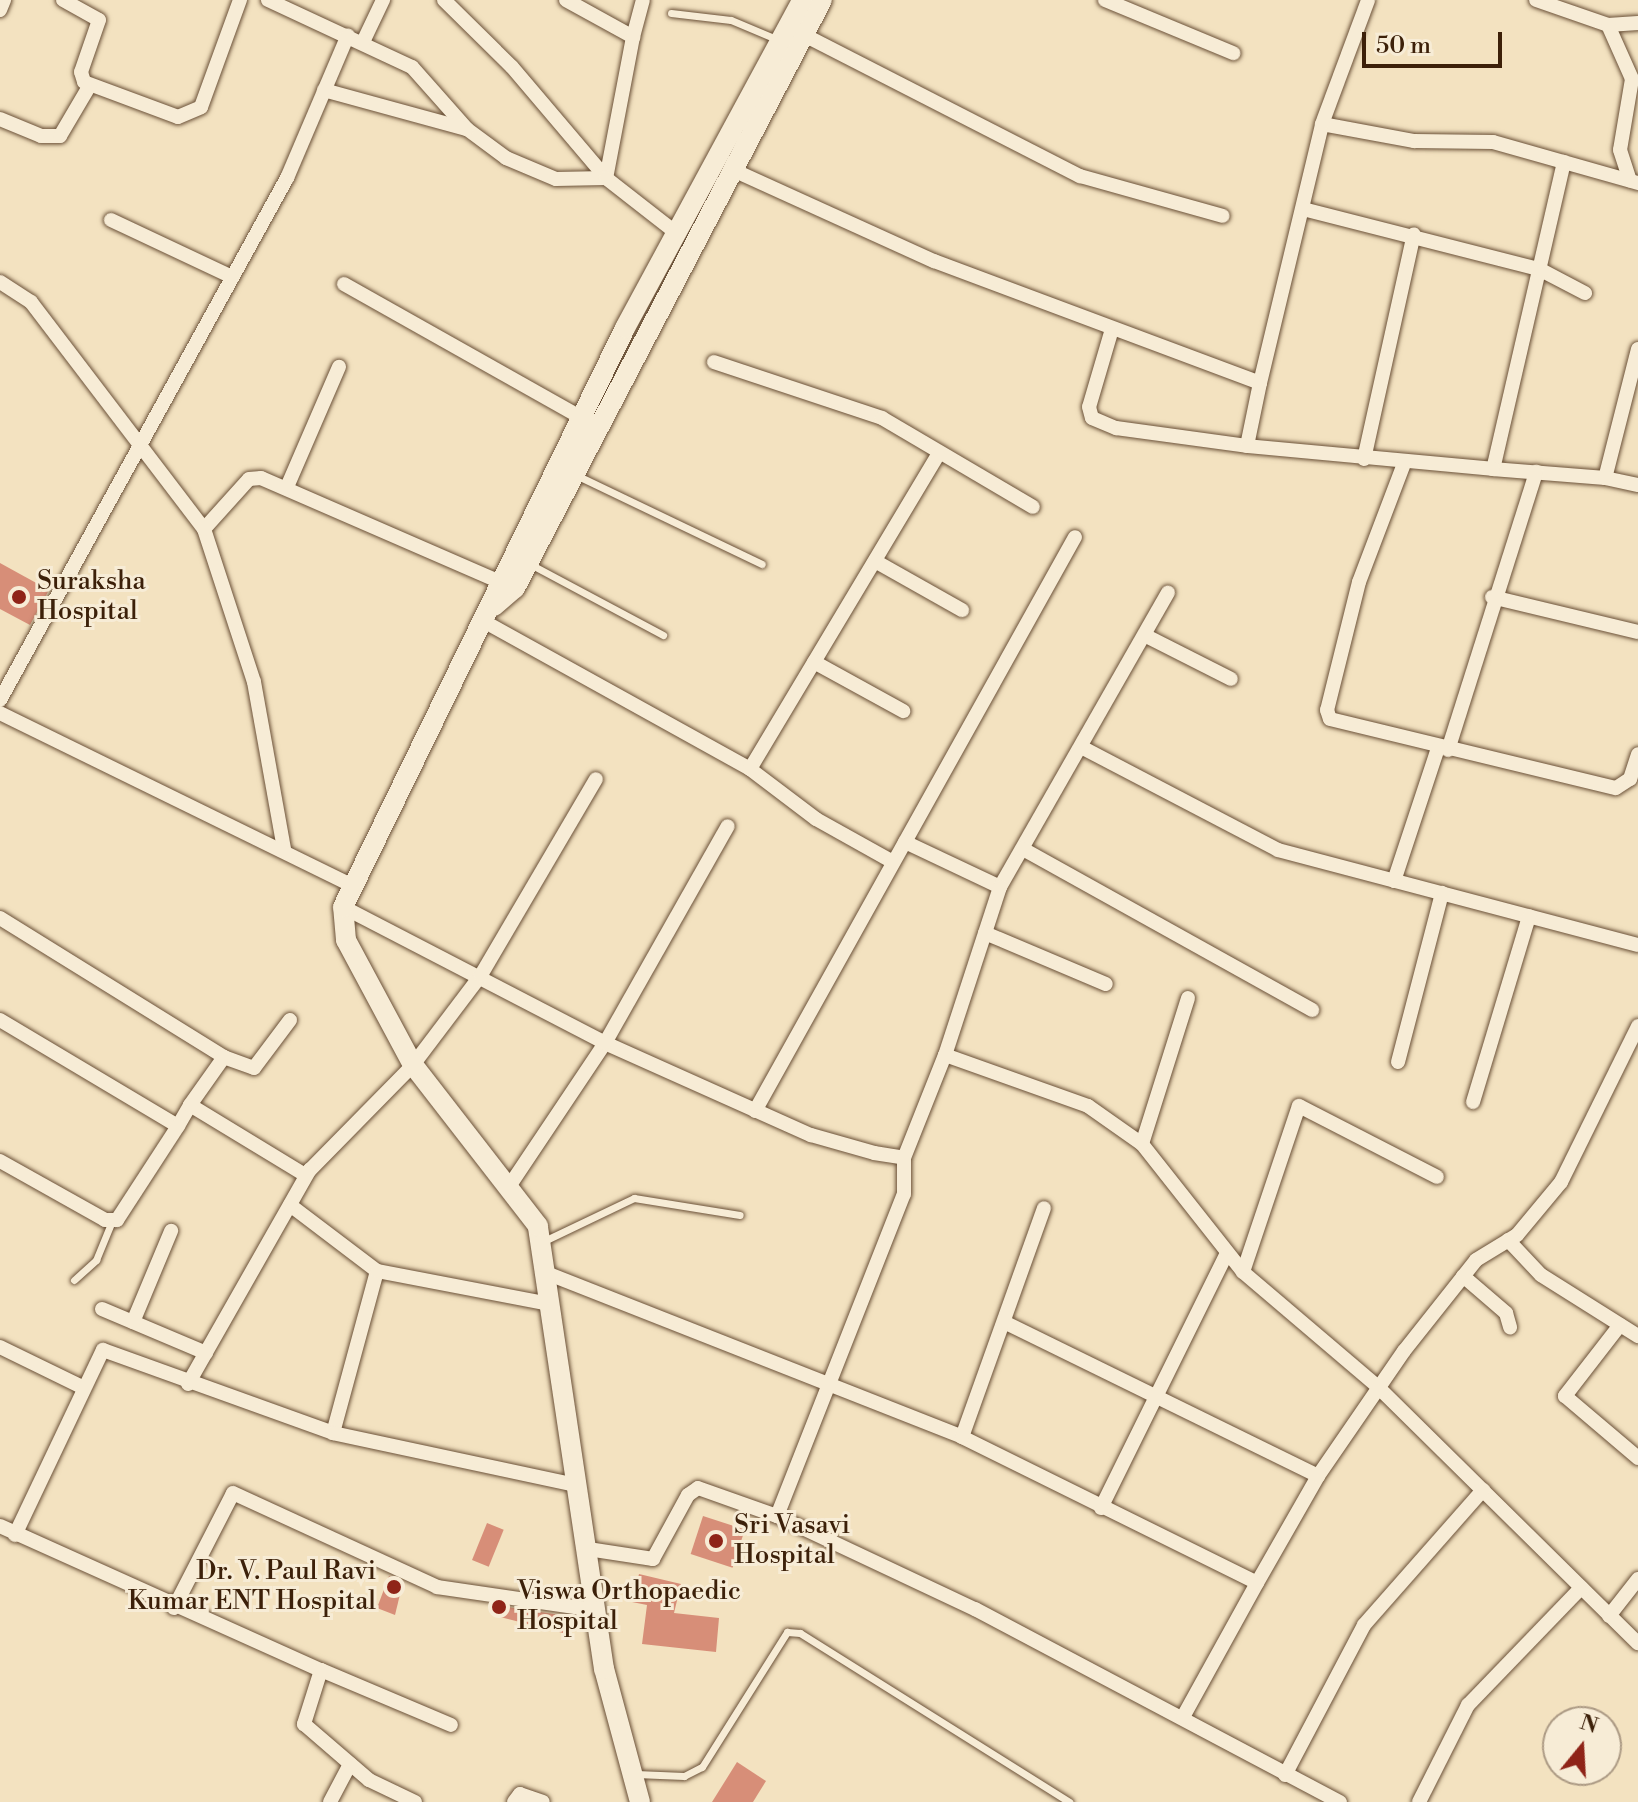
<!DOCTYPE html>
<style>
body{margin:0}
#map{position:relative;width:1638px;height:1802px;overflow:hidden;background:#f3e2c0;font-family:"Libre Bodoni",serif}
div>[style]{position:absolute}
.building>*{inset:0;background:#d78e78;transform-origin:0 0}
.roads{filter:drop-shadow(0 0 2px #6a5037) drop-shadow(0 0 2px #6a5037)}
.lane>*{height:7px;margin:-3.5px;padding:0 3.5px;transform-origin:3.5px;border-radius:3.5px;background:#f7ecd6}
.street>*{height:14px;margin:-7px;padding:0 7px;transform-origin:7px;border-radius:7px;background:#f7ecd6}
.secondary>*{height:20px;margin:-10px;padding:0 10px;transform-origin:10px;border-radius:10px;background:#f7ecd6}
.dots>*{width:22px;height:22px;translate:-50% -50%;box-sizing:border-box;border:4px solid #f7ecd6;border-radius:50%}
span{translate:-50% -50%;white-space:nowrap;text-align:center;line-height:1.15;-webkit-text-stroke:6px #f7ecd6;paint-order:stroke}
.poi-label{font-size:26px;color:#3c2009}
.left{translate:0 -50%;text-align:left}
.right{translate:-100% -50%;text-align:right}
.north{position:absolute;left:1542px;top:1706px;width:80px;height:80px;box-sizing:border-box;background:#f7ecd6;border:2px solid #ac9a84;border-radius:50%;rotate:18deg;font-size:22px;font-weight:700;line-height:32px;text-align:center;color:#3c2009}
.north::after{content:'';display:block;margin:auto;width:28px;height:36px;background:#8f2418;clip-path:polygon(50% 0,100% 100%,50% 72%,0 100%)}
.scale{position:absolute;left:1362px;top:32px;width:140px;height:36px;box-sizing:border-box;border:4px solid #3c2009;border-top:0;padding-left:10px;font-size:24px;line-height:28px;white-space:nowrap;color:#3c2009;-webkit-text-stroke:6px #f7ecd6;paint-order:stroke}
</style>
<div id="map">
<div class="building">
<i style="clip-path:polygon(0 563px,49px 590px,30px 625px,0 609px)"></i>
<i style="left:703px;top:1516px;width:44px;height:40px;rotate:18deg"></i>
<i style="left:487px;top:1523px;width:18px;height:40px;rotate:22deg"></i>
<i style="clip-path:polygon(639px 1574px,681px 1584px,674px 1613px,719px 1618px,716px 1652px,642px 1644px,647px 1605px,632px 1602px)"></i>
<i style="clip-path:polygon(389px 1576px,403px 1582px,395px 1615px,377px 1608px)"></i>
<i style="clip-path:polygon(494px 1605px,567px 1616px,563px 1633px,492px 1615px)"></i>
<i style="clip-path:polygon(737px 1762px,766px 1781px,753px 1802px,712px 1802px)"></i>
</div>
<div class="roads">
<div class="lane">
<i style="left:671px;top:13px;width:60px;rotate:6.7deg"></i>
<i style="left:731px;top:20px;width:49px;rotate:22.9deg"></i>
<i style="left:576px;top:475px;width:206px;rotate:25.6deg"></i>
<i style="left:530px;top:564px;width:151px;rotate:28.1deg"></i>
<i style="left:544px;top:1241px;width:100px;rotate:-25.5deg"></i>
<i style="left:634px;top:1198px;width:107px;rotate:9.1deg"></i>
<i style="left:74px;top:1280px;width:30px;rotate:-42deg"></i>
<i style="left:96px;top:1260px;width:42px;rotate:-67.7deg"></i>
<i style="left:636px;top:1774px;width:48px;rotate:2.4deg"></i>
<i style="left:684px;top:1776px;width:20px;rotate:-27deg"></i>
<i style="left:702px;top:1767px;width:160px;rotate:-57.8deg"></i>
<i style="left:787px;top:1632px;width:13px;rotate:4deg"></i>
<i style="left:800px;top:1633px;width:318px;rotate:32.1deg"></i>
</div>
<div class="street">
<i style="left:63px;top:0;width:41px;rotate:29.1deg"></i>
<i style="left:99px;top:20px;width:55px;rotate:109.1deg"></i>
<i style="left:81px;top:72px;width:10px;rotate:73deg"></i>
<i style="left:84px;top:82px;width:100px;rotate:20.4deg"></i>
<i style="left:178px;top:117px;width:25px;rotate:-23deg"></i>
<i style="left:201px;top:107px;width:114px;rotate:-70deg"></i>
<i style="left:268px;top:0;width:159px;rotate:25deg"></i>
<i style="left:412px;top:67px;width:83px;rotate:48.4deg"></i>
<i style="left:467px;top:129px;width:49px;rotate:36.6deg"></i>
<i style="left:506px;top:158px;width:54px;rotate:22.8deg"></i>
<i style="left:556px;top:179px;width:50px;rotate:-1.1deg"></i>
<i style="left:444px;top:0;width:95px;rotate:44.6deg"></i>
<i style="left:512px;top:67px;width:145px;rotate:49.7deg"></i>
<i style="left:566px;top:0;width:77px;rotate:28.9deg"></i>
<i style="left:633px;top:37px;width:144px;rotate:100.8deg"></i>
<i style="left:606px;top:178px;width:88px;rotate:38deg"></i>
<i style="left:1105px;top:0;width:139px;rotate:22.5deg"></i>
<i style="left:1536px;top:0;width:76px;rotate:19.1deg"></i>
<i style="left:1608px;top:25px;width:30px;rotate:-4deg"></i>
<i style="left:0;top:10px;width:11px;rotate:-68deg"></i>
<i style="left:1608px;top:25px;width:59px;rotate:66deg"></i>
<i style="left:1632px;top:79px;width:72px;rotate:99.6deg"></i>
<i style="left:1620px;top:150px;width:32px;rotate:72deg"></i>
<i style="left:806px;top:36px;width:308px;rotate:27.1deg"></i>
<i style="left:1080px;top:176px;width:148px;rotate:15.6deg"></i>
<i style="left:633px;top:37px;width:38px;rotate:-75deg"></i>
<i style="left:363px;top:42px;width:47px;rotate:-64.5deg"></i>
<i style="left:324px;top:90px;width:148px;rotate:15.3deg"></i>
<i style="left:0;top:119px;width:44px;rotate:22.5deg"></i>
<i style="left:41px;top:136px;width:19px"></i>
<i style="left:60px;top:136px;width:59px;rotate:-59.5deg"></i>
<i style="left:1322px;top:124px;width:94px;rotate:10.5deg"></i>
<i style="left:1414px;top:141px;width:79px;rotate:0.7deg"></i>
<i style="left:1493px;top:142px;width:151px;rotate:15.8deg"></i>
<i style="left:1564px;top:162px;width:315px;rotate:103deg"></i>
<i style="left:1493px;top:469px;width:112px;rotate:4.6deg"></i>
<i style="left:731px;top:169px;width:223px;rotate:24.4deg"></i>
<i style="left:934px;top:261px;width:348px;rotate:20.5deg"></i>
<i style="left:1260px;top:383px;width:266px;rotate:-76.5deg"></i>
<i style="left:1322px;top:124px;width:132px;rotate:-69.6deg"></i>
<i style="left:1303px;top:209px;width:244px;rotate:14.3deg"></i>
<i style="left:1539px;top:269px;width:52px;rotate:27.6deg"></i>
<i style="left:111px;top:220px;width:134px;rotate:25.2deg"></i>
<i style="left:0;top:282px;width:37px;rotate:33deg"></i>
<i style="left:31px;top:302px;width:285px;rotate:52.7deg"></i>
<i style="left:204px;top:529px;width:161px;rotate:71.9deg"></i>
<i style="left:254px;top:682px;width:170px;rotate:79.8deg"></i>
<i style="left:344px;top:284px;width:273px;rotate:29.4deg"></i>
<i style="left:1112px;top:329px;width:81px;rotate:106.4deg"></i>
<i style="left:1089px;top:407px;width:11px;rotate:75deg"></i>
<i style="left:1092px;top:418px;width:26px;rotate:23deg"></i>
<i style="left:1116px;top:428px;width:132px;rotate:7.8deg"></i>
<i style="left:1638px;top:349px;width:133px;rotate:104.3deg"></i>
<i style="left:1605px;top:478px;width:34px;rotate:12deg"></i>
<i style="left:714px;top:362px;width:177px;rotate:18.4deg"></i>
<i style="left:882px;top:418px;width:175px;rotate:30.5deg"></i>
<i style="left:1260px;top:383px;width:64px;rotate:101.7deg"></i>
<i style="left:1247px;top:446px;width:247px;rotate:5.3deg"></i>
<i style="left:1364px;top:459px;width:230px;rotate:-77.5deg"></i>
<i style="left:1405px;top:461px;width:129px;rotate:110.8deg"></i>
<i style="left:1359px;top:582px;width:132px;rotate:104deg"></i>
<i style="left:1327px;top:710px;width:9px;rotate:72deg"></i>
<i style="left:1330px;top:719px;width:294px;rotate:13.6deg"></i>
<i style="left:1616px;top:788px;width:17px;rotate:-33deg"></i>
<i style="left:1630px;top:779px;width:26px;rotate:-72deg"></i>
<i style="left:287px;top:487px;width:131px;rotate:-66.6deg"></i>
<i style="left:204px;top:529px;width:67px;rotate:-48deg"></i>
<i style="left:249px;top:479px;width:12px;rotate:-5deg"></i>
<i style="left:261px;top:478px;width:268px;rotate:23.5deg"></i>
<i style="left:875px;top:561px;width:100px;rotate:29.4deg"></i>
<i style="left:1492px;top:597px;width:150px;rotate:13.5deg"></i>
<i style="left:485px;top:622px;width:303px;rotate:29deg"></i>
<i style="left:750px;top:769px;width:83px;rotate:37.1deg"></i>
<i style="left:816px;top:819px;width:88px;rotate:29.2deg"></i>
<i style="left:1146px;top:636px;width:95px;rotate:26.8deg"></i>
<i style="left:814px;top:662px;width:102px;rotate:28.8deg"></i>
<i style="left:0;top:700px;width:596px;rotate:-61.2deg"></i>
<i style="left:287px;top:178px;width:155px;rotate:-66.9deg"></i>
<i style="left:0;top:713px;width:393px;rotate:26.1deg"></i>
<i style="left:1083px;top:748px;width:220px;rotate:27.6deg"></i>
<i style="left:1278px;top:850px;width:372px;rotate:14.8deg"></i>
<i style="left:1448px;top:750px;width:292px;rotate:-72.4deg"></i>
<i style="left:750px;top:769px;width:366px;rotate:-59.1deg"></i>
<i style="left:905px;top:842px;width:105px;rotate:25.3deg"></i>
<i style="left:1000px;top:887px;width:339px;rotate:-60.3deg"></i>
<i style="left:1023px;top:849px;width:331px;rotate:29.1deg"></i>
<i style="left:1394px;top:881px;width:140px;rotate:-71.7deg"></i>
<i style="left:1000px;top:887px;width:177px;rotate:108.1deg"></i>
<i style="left:945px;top:1055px;width:152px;rotate:19.6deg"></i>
<i style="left:1088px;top:1106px;width:66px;rotate:35.1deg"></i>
<i style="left:1142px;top:1144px;width:163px;rotate:51.7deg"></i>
<i style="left:1243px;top:1272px;width:177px;rotate:40.4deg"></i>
<i style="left:1378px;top:1387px;width:365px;rotate:44.6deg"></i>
<i style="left:343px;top:907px;width:295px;rotate:27.4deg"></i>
<i style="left:605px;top:1043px;width:226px;rotate:24.1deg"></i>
<i style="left:811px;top:1135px;width:66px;rotate:15.9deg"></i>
<i style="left:874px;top:1153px;width:30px;rotate:9deg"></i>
<i style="left:904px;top:1158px;width:111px;rotate:-68.3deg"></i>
<i style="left:0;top:918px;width:264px;rotate:31.8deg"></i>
<i style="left:985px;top:933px;width:131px;rotate:22.9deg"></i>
<i style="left:0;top:1020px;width:207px;rotate:30.8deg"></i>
<i style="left:178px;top:1126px;width:24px;rotate:-60deg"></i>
<i style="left:290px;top:1020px;width:60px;rotate:126.9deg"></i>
<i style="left:254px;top:1068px;width:32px;rotate:-160deg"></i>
<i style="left:224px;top:1057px;width:59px;rotate:125.3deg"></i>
<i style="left:190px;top:1105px;width:135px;rotate:31.3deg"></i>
<i style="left:305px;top:1175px;width:154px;rotate:-45.5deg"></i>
<i style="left:413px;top:1065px;width:113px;rotate:-52.9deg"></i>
<i style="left:481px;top:975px;width:227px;rotate:-59.6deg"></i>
<i style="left:1398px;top:1062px;width:175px;rotate:-75.4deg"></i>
<i style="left:1473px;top:1102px;width:194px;rotate:-73.2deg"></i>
<i style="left:755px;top:1111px;width:657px;rotate:-60.86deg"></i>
<i style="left:1142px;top:1144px;width:153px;rotate:-72.5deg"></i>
<i style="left:0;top:1161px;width:120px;rotate:29.3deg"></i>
<i style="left:105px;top:1220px;width:12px"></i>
<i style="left:117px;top:1220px;width:112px;rotate:-57deg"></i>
<i style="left:508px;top:1188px;width:174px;rotate:-56.2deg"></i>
<i style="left:605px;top:1043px;width:249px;rotate:-60.5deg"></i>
<i style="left:290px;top:1205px;width:109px;rotate:37.2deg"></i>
<i style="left:1508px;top:1240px;width:48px;rotate:46.7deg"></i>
<i style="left:1541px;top:1275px;width:115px;rotate:32.2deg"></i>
<i style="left:1243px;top:1272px;width:175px;rotate:-71.4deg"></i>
<i style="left:1299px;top:1106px;width:155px;rotate:27.2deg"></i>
<i style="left:549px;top:1274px;width:444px;rotate:21.5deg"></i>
<i style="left:962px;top:1437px;width:329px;rotate:26.3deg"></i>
<i style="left:1257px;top:1583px;width:123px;rotate:-60.3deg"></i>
<i style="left:1318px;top:1476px;width:152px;rotate:-55.5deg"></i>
<i style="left:1404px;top:1351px;width:116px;rotate:-51.6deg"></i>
<i style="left:1476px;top:1260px;width:48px;rotate:-31.4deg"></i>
<i style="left:1517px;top:1235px;width:69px;rotate:-50.3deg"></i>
<i style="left:1561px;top:1182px;width:174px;rotate:-63.7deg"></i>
<i style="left:1463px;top:1276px;width:57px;rotate:40.7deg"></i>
<i style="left:1506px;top:1313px;width:15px;rotate:74deg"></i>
<i style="left:102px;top:1309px;width:113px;rotate:22.9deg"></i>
<i style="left:133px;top:1322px;width:99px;rotate:-67.3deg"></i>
<i style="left:1004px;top:1322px;width:350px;rotate:26.1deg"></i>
<i style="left:1620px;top:1325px;width:90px;rotate:127.8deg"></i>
<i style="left:1565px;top:1396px;width:96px;rotate:40.3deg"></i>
<i style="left:0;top:1347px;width:91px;rotate:26deg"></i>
<i style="left:188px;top:1384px;width:247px;rotate:-60.4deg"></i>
<i style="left:333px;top:1433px;width:168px;rotate:-74.8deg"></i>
<i style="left:377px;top:1271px;width:176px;rotate:10.8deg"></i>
<i style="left:962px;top:1437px;width:243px;rotate:-70.3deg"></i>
<i style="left:1101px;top:1508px;width:282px;rotate:-63.7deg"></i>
<i style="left:777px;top:1516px;width:346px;rotate:-68.5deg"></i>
<i style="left:904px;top:1194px;width:36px;rotate:-90deg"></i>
<i style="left:0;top:1526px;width:352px;rotate:24.2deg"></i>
<i style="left:321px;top:1670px;width:57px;rotate:107.5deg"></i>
<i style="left:304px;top:1724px;width:86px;rotate:40.7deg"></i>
<i style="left:369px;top:1780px;width:51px;rotate:25.6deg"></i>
<i style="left:15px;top:1535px;width:205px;rotate:-64.6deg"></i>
<i style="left:103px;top:1350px;width:245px;rotate:19.8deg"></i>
<i style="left:333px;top:1433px;width:249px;rotate:12.1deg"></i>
<i style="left:588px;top:1549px;width:66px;rotate:8.7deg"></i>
<i style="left:653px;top:1559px;width:73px;rotate:-61.3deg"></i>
<i style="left:688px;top:1495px;width:12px;rotate:-35deg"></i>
<i style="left:698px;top:1488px;width:84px;rotate:19.5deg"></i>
<i style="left:777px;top:1516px;width:219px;rotate:25.2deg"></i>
<i style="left:975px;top:1609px;width:413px;rotate:27.9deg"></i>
<i style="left:174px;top:1608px;width:129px;rotate:-62.8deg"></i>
<i style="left:233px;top:1493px;width:225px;rotate:24.7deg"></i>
<i style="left:437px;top:1587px;width:160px;rotate:8.3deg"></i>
<i style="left:1609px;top:1616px;width:47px;rotate:-51.9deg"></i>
<i style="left:321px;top:1670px;width:141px;rotate:22.9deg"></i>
<i style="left:1183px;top:1717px;width:153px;rotate:-61.1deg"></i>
<i style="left:1285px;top:1775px;width:170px;rotate:-62.2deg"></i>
<i style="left:1364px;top:1625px;width:180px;rotate:-48.6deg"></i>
<i style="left:330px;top:1802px;width:43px;rotate:-62.2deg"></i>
<i style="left:514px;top:1802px;width:10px;rotate:-53deg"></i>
<i style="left:520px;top:1794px;width:24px;rotate:19deg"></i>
<i style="left:1419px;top:1802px;width:109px;rotate:-63.2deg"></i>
<i style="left:1468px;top:1705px;width:163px;rotate:-46deg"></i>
</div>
<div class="secondary">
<i style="left:494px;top:606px;width:28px;rotate:-41deg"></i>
<i style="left:515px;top:588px;width:663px;rotate:-62.43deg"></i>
<i style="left:640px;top:1802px;width:138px;rotate:-105.1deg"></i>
<i style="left:604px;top:1669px;width:448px;rotate:-98.5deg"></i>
<i style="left:538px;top:1226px;width:204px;rotate:-127.8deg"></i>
<i style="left:413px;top:1065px;width:142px;rotate:-118.2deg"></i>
<i style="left:346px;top:940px;width:33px;rotate:-95deg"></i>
<i style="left:343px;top:907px;width:644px;rotate:-64.03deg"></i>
<i style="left:625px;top:328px;width:373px;rotate:-61.6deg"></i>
</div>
</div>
<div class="dots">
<i style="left:19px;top:597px;background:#8f2418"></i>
<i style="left:716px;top:1541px;background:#8f2418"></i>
<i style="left:394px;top:1587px;background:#8f2418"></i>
<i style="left:499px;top:1607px;background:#8f2418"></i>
</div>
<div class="poi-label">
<span class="left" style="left:37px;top:597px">Suraksha<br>Hospital</span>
<span class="left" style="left:734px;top:1541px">Sri Vasavi<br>Hospital</span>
<span class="right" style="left:376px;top:1587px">Dr. V. Paul Ravi<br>Kumar ENT Hospital</span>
<span class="left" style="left:517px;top:1607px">Viswa Orthopaedic<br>Hospital</span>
</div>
<div class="north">N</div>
<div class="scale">50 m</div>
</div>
